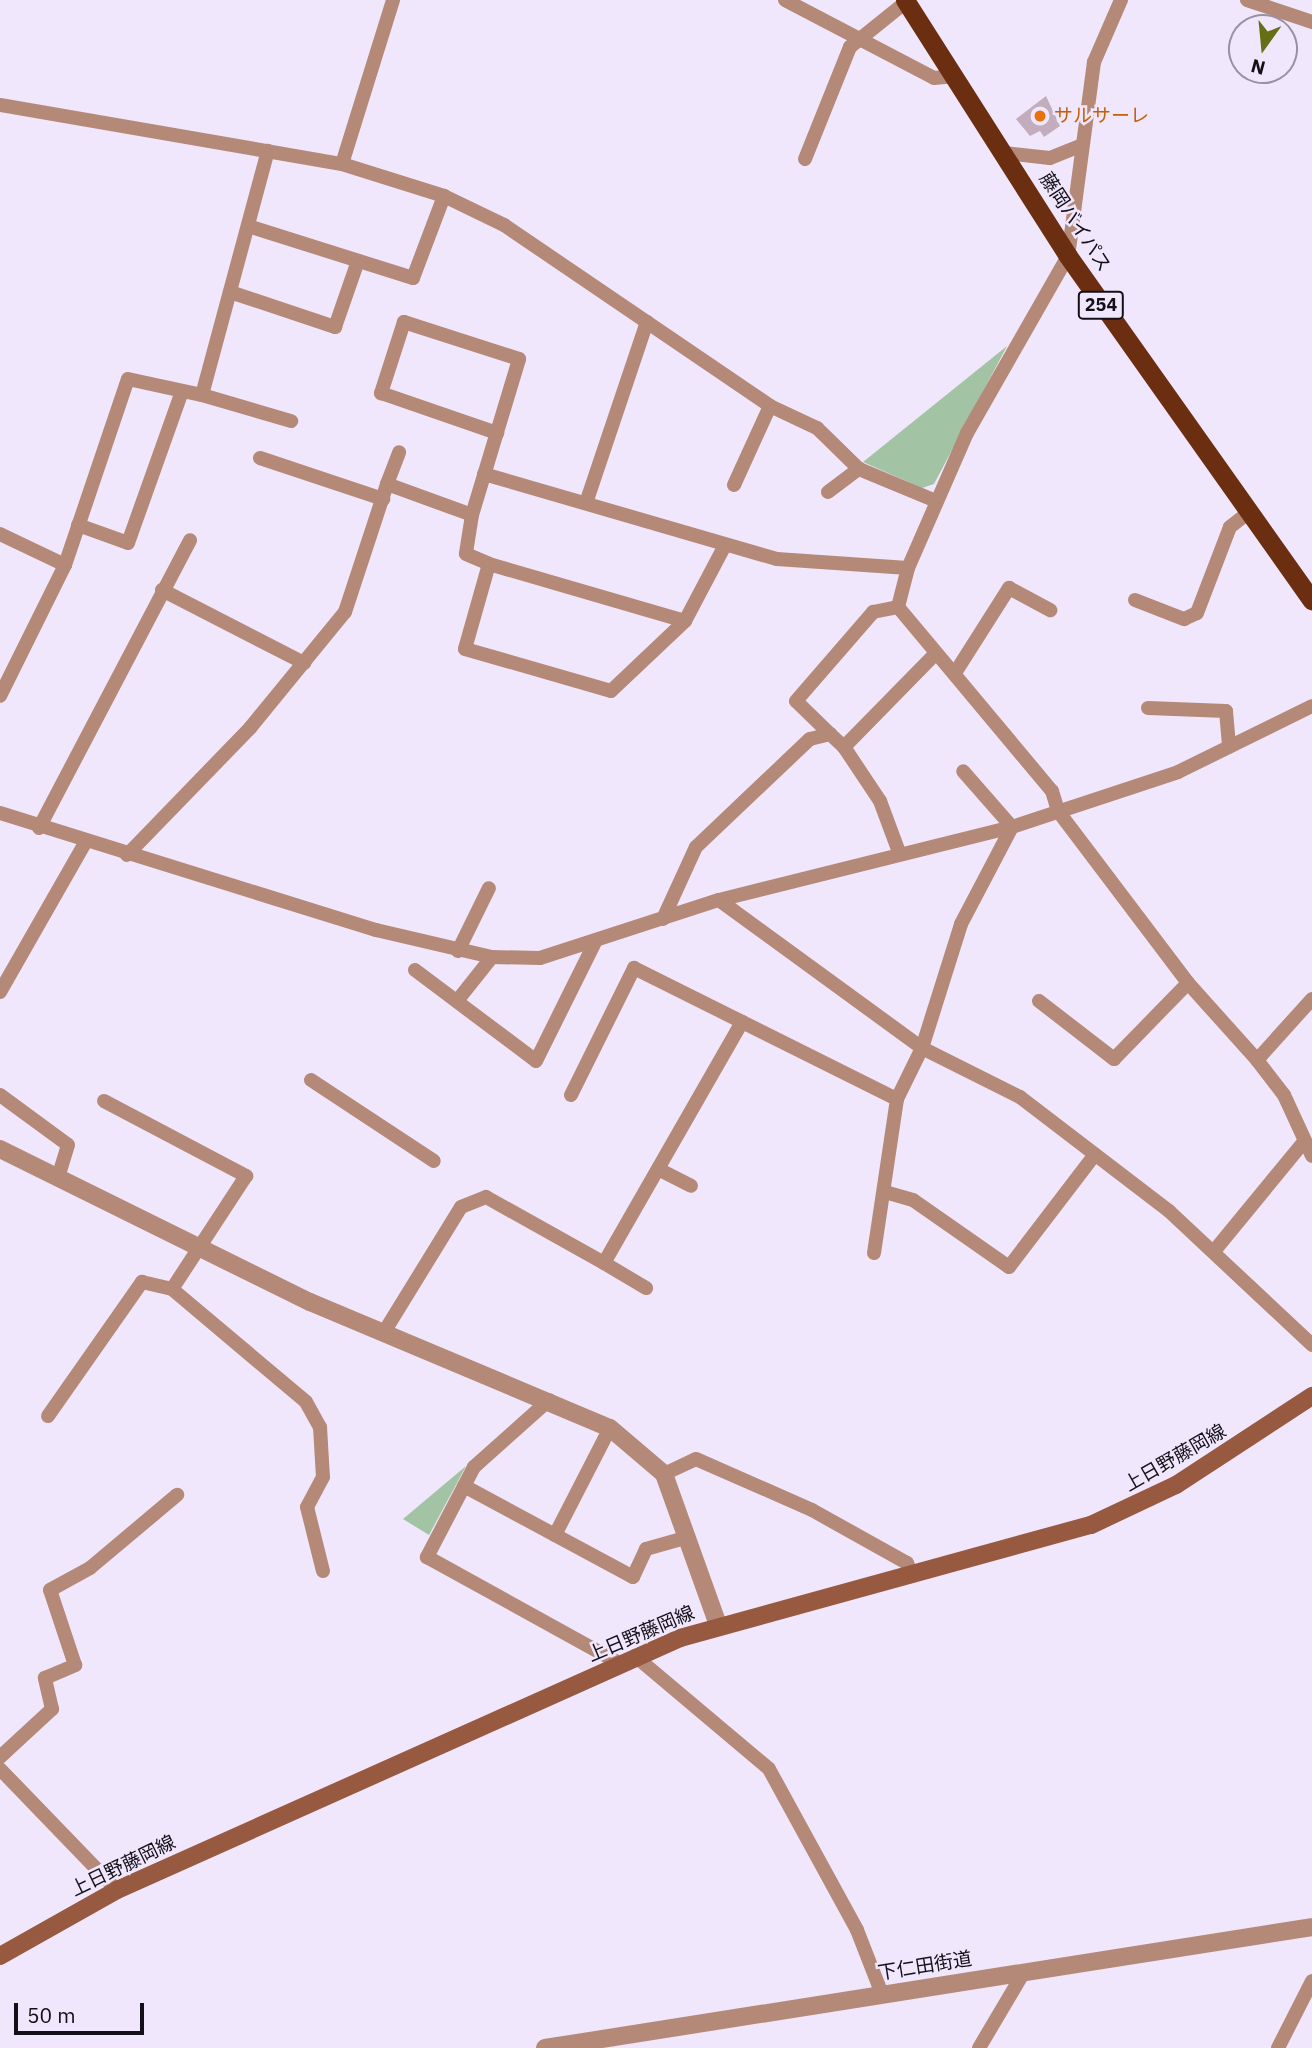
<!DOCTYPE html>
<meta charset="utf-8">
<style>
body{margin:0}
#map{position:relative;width:1312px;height:2048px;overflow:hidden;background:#f0e7fd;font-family:"IBM Plex Sans","Noto Sans JP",sans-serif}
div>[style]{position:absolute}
.green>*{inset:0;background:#a3c3a5}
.building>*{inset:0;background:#c2adbc}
.minor>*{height:14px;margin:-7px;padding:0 7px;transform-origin:7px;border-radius:7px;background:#b58978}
.tertiary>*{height:18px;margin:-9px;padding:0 9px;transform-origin:9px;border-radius:9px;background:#b58978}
.secondary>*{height:18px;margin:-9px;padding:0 9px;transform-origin:9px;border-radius:9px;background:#97593f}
.trunk>*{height:19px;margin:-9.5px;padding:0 9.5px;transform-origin:9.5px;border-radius:9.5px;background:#6c2e11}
.dots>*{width:19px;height:19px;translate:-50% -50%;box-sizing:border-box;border:4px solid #f0e7fd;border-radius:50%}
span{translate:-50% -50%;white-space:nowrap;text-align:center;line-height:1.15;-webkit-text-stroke:5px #f0e7fd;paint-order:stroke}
.shield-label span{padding:2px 5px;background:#f0e7fd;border:2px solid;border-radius:5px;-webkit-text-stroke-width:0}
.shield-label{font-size:18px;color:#131017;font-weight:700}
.food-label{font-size:19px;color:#c56008}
.left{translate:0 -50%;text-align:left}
.street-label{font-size:19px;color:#131017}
.north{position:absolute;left:1228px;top:14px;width:70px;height:70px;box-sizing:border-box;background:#f0e7fd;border:2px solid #9891a1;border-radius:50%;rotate:195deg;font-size:19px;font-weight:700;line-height:28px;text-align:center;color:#131017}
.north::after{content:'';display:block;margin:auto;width:24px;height:32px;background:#666f16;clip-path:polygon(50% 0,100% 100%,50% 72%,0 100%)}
.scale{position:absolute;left:14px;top:2003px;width:130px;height:32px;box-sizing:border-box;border:4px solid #131017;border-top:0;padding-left:9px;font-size:21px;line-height:24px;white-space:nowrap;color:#131017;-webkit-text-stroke:5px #f0e7fd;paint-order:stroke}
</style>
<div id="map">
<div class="green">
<i style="clip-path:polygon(1007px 346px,934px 484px,922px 488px,863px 462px)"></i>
<i style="clip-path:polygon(466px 1466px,429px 1535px,403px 1519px)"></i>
</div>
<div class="building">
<i style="clip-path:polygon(1046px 96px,1060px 126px,1044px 137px,1040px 131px,1030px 136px,1016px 119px)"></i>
</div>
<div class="minor">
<i style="left:785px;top:0;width:168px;rotate:27.6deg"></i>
<i style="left:934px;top:78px;width:22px;rotate:-5deg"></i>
<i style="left:1121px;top:0;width:68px;rotate:113.5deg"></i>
<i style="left:1094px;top:62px;width:196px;rotate:97.6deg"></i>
<i style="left:1068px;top:256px;width:204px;rotate:119.7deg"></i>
<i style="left:967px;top:433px;width:147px;rotate:113.6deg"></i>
<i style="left:908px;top:568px;width:40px;rotate:104.4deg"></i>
<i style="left:898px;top:607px;width:240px;rotate:50.1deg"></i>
<i style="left:1052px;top:791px;width:21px;rotate:73deg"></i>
<i style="left:1058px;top:811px;width:216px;rotate:52.9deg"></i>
<i style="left:1188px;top:983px;width:103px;rotate:48.1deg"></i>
<i style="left:1257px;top:1060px;width:44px;rotate:52.4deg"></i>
<i style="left:1284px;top:1095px;width:67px;rotate:65.3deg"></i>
<i style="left:1247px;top:0;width:69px;rotate:18.7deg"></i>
<i style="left:0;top:105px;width:347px;rotate:9.8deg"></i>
<i style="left:342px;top:164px;width:107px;rotate:17.4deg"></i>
<i style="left:444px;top:196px;width:67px;rotate:25.8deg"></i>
<i style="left:504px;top:225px;width:322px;rotate:34.2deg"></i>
<i style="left:770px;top:406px;width:52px;rotate:25.1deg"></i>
<i style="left:817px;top:428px;width:59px;rotate:44.3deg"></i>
<i style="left:859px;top:469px;width:83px;rotate:22.6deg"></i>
<i style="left:1004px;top:153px;width:46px;rotate:6.2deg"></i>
<i style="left:1050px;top:158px;width:35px;rotate:-22deg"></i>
<i style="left:805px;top:159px;width:121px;rotate:-68.1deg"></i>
<i style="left:850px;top:47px;width:72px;rotate:-38.8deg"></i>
<i style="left:342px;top:164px;width:172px;rotate:-72.7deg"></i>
<i style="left:248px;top:226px;width:173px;rotate:17.5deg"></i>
<i style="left:413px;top:278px;width:88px;rotate:-69.3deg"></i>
<i style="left:230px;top:292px;width:111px;rotate:18.4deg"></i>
<i style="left:335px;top:327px;width:70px;rotate:-70.8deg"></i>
<i style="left:202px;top:395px;width:93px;rotate:16.3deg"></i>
<i style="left:260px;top:458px;width:130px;rotate:18.4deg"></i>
<i style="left:484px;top:474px;width:305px;rotate:16.2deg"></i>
<i style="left:777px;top:559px;width:131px;rotate:3.9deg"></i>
<i style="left:387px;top:484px;width:34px;rotate:-69deg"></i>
<i style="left:734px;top:485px;width:87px;rotate:-65.5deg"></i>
<i style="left:828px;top:492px;width:39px;rotate:-37deg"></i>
<i style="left:586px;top:503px;width:191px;rotate:-71.4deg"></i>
<i style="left:472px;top:515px;width:39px;rotate:99deg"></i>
<i style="left:466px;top:554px;width:25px;rotate:23deg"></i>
<i style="left:489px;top:564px;width:88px;rotate:105.8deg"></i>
<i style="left:465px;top:649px;width:152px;rotate:16deg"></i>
<i style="left:611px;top:691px;width:102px;rotate:-43.4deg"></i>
<i style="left:685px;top:621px;width:84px;rotate:-62.2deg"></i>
<i style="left:78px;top:525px;width:53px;rotate:19.8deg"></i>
<i style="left:128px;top:543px;width:161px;rotate:-70.4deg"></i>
<i style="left:0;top:534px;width:72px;rotate:25.5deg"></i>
<i style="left:65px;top:565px;width:146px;rotate:116.4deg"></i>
<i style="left:489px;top:564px;width:204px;rotate:16.2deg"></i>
<i style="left:65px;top:565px;width:196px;rotate:-71.3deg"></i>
<i style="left:128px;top:379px;width:76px;rotate:12.2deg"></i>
<i style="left:202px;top:395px;width:253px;rotate:-74.9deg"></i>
<i style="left:162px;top:590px;width:160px;rotate:27.2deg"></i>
<i style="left:1135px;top:600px;width:53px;rotate:21.2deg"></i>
<i style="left:1184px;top:619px;width:14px;rotate:-25deg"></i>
<i style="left:1197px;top:613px;width:92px;rotate:-69deg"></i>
<i style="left:1230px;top:527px;width:23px;rotate:-38deg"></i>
<i style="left:955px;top:673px;width:101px;rotate:-57.6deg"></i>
<i style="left:1009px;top:588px;width:47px;rotate:28.2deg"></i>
<i style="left:1148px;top:708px;width:78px;rotate:2.2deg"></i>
<i style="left:1226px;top:711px;width:36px;rotate:85deg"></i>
<i style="left:830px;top:734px;width:47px;rotate:-135.9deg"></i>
<i style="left:796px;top:701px;width:118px;rotate:-49.1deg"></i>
<i style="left:873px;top:612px;width:25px;rotate:-11deg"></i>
<i style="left:844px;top:747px;width:129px;rotate:-45.6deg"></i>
<i style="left:0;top:813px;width:394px;rotate:17.3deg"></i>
<i style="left:376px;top:930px;width:119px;rotate:13.1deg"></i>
<i style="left:492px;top:957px;width:48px;rotate:1.2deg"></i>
<i style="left:540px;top:958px;width:188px;rotate:-18deg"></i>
<i style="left:719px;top:900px;width:302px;rotate:-14deg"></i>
<i style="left:1012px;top:827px;width:175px;rotate:-18.3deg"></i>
<i style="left:1178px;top:772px;width:149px;rotate:-26.2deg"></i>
<i style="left:39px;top:828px;width:325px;rotate:-62.3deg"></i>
<i style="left:127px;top:855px;width:177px;rotate:-45.9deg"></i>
<i style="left:250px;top:728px;width:150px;rotate:-50.7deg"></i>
<i style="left:345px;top:612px;width:135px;rotate:-71.8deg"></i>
<i style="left:387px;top:484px;width:90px;rotate:20deg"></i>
<i style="left:472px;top:515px;width:163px;rotate:-73.2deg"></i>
<i style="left:519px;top:359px;width:121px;rotate:-162.2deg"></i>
<i style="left:404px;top:322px;width:75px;rotate:107.9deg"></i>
<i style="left:381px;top:393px;width:123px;rotate:19deg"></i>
<i style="left:719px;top:900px;width:251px;rotate:36.1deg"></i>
<i style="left:922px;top:1048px;width:110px;rotate:26.6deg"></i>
<i style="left:1020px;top:1097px;width:188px;rotate:37.4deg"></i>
<i style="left:1169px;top:1211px;width:196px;rotate:43.1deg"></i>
<i style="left:663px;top:919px;width:79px;rotate:-65.4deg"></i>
<i style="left:696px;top:847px;width:157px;rotate:-43.5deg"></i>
<i style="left:810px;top:739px;width:21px;rotate:-14deg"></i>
<i style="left:830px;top:734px;width:19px;rotate:43deg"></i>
<i style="left:844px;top:747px;width:65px;rotate:56.3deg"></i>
<i style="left:880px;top:801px;width:54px;rotate:69.6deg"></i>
<i style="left:458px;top:951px;width:70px;rotate:-63.8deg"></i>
<i style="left:415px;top:970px;width:151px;rotate:36.9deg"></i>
<i style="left:536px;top:1061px;width:135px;rotate:-63.6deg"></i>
<i style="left:0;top:992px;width:172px;rotate:-60.3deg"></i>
<i style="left:457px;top:1001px;width:56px;rotate:-51.5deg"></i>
<i style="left:1039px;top:1001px;width:95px;rotate:37.7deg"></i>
<i style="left:1114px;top:1059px;width:106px;rotate:-45.8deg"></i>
<i style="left:1257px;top:1060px;width:82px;rotate:-48deg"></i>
<i style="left:311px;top:1080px;width:147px;rotate:33.4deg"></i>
<i style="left:0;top:1095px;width:84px;rotate:36.3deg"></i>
<i style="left:68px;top:1145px;width:34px;rotate:107deg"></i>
<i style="left:571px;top:1095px;width:142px;rotate:-63.6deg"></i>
<i style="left:634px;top:968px;width:294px;rotate:26.5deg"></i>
<i style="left:104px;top:1101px;width:161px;rotate:27.8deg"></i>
<i style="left:246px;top:1176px;width:135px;rotate:123.2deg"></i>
<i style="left:172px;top:1289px;width:175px;rotate:40.1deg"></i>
<i style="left:306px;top:1402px;width:29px;rotate:61deg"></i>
<i style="left:320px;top:1427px;width:50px;rotate:86.6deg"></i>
<i style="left:323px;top:1477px;width:34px;rotate:118deg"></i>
<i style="left:307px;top:1507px;width:66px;rotate:76deg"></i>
<i style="left:658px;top:1169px;width:37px;rotate:27deg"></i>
<i style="left:885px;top:1192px;width:29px;rotate:16deg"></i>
<i style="left:913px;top:1200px;width:117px;rotate:34.9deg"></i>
<i style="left:1009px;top:1267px;width:138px;rotate:-52.6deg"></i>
<i style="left:1215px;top:1250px;width:139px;rotate:-50.6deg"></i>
<i style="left:874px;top:1253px;width:156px;rotate:-81.5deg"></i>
<i style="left:897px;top:1099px;width:57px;rotate:-63.9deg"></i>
<i style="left:922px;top:1048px;width:130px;rotate:-72.5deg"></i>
<i style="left:961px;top:924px;width:110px;rotate:-62.3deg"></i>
<i style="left:1012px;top:827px;width:74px;rotate:-131.2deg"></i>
<i style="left:604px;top:1263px;width:49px;rotate:30.8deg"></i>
<i style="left:386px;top:1329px;width:143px;rotate:-58.4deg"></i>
<i style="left:461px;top:1207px;width:27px;rotate:-22deg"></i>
<i style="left:486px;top:1197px;width:135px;rotate:29.2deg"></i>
<i style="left:604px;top:1263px;width:278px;rotate:-60.2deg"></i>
<i style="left:549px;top:1400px;width:101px;rotate:138.2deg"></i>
<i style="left:474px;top:1467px;width:102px;rotate:117.6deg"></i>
<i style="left:427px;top:1557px;width:219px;rotate:28.9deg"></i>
<i style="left:48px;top:1416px;width:164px;rotate:-55deg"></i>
<i style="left:142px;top:1282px;width:31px;rotate:13deg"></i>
<i style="left:664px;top:1474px;width:35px;rotate:-25deg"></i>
<i style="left:696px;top:1459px;width:127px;rotate:23.7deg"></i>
<i style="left:812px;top:1510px;width:109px;rotate:29.2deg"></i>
<i style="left:907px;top:1563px;width:11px;rotate:68deg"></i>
<i style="left:464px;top:1486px;width:192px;rotate:28.3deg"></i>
<i style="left:633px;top:1577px;width:31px;rotate:-65deg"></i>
<i style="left:646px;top:1549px;width:44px;rotate:-15.9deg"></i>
<i style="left:555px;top:1535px;width:120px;rotate:-62.8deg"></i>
<i style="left:635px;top:1656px;width:175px;rotate:40.1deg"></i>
<i style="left:769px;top:1769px;width:183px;rotate:61.3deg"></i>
<i style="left:857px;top:1930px;width:69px;rotate:68.7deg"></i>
<i style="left:0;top:1757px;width:71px;rotate:-42.7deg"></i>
<i style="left:52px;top:1709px;width:32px;rotate:-103deg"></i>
<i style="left:45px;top:1678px;width:33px;rotate:-23deg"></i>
<i style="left:75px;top:1665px;width:79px;rotate:-108.4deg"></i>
<i style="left:50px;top:1590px;width:46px;rotate:-28.8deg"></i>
<i style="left:90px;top:1568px;width:114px;rotate:-40deg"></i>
<i style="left:0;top:1769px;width:168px;rotate:46deg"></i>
<i style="left:979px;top:2048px;width:88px;rotate:-59.4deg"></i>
<i style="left:1278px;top:2048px;width:75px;rotate:-63.1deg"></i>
</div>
<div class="tertiary">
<i style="left:0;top:1149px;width:346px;rotate:26.3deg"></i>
<i style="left:310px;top:1302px;width:325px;rotate:22.8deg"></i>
<i style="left:610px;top:1428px;width:71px;rotate:40.4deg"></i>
<i style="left:664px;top:1474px;width:160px;rotate:70.3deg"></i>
<i style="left:545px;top:2048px;width:776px;rotate:-8.96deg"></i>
</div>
<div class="secondary">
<i style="left:0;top:1956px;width:134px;rotate:-29.4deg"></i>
<i style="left:117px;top:1890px;width:617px;rotate:-24.11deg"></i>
<i style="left:680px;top:1638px;width:426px;rotate:-15.4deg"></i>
<i style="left:1091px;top:1525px;width:94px;rotate:-25.2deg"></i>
<i style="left:1176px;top:1485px;width:163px;rotate:-33.2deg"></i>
</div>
<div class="trunk">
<i style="left:905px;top:0;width:303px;rotate:57.5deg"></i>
<i style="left:1068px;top:256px;width:422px;rotate:54.7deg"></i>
</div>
<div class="dots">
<i style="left:1040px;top:116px;background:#e8710a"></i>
</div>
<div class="shield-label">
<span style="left:1101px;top:305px">254</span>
</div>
<div class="food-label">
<span class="left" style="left:1054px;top:116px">サルサーレ</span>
</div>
<div class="street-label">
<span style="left:1075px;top:222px;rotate:57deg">藤岡バイパス</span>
<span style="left:1175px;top:1458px;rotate:-30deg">上日野藤岡線</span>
<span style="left:641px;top:1634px;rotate:-23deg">上日野藤岡線</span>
<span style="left:123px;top:1866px;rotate:-26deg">上日野藤岡線</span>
<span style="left:925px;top:1966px;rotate:-9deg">下仁田街道</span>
</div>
<div class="north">N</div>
<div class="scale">50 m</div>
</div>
